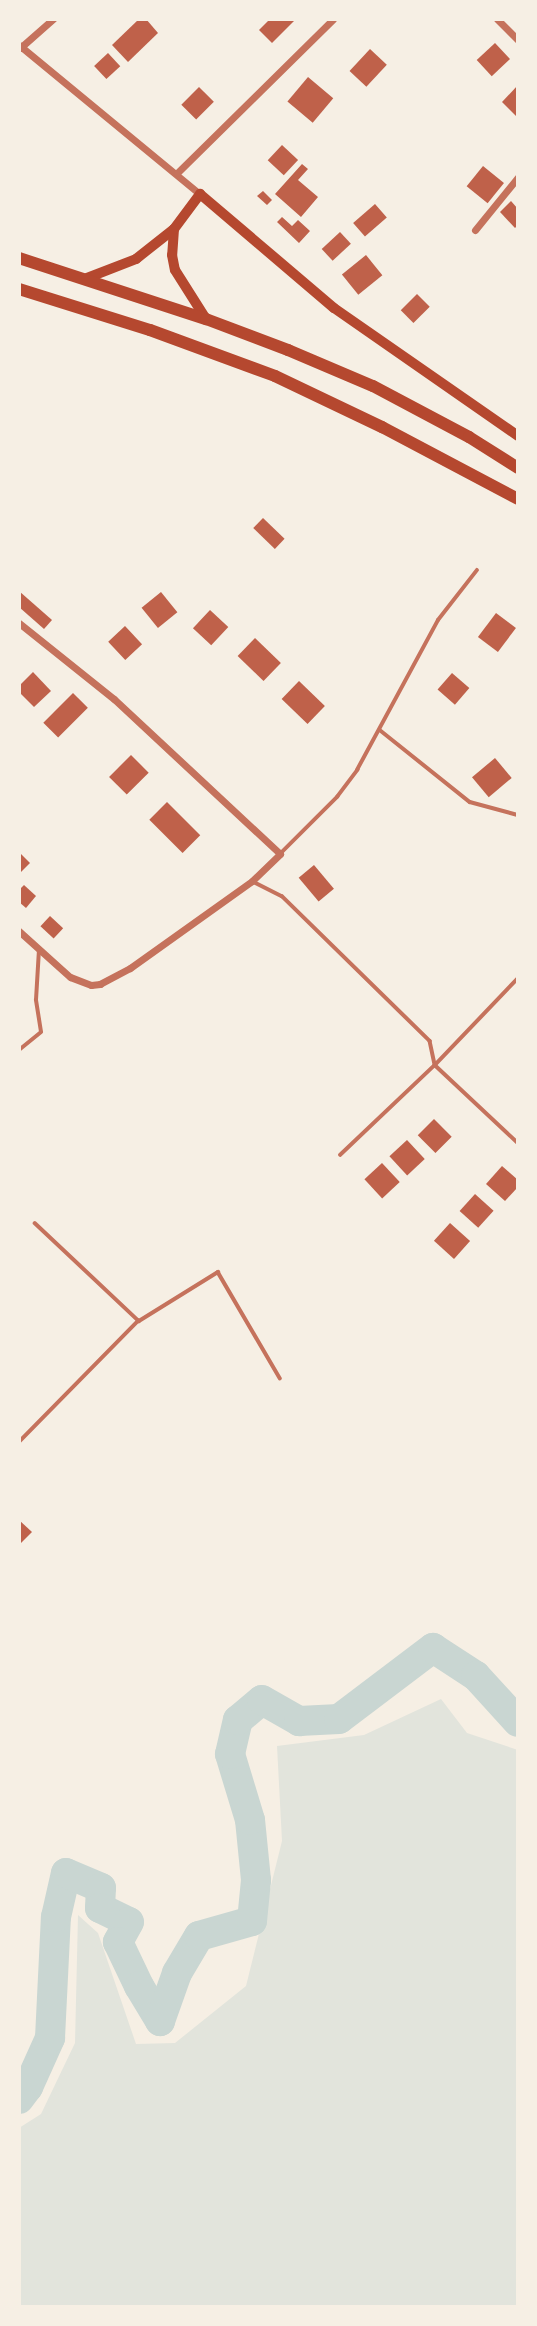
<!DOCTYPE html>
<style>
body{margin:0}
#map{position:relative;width:537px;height:2326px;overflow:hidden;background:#f6efe4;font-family:"Crimson Pro",serif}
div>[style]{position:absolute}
.green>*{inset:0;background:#e2e4dc}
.river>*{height:30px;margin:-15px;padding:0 15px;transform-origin:15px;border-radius:15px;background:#c9d6d2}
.building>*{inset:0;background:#bf614a;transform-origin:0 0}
.service>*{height:3.5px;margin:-1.75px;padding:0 1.75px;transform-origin:1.75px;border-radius:1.75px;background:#c5725c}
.minor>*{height:7px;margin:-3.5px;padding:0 3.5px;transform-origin:3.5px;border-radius:3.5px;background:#c5725c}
.secondary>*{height:10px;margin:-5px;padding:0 5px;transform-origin:5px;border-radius:5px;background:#b5482f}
.trunk>*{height:12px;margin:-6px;padding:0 6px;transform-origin:6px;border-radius:6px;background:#b5482f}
span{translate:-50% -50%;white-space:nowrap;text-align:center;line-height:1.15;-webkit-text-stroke:5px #f6efe4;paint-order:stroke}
.frame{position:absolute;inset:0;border:21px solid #f6efe4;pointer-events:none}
</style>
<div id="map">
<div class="green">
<i style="clip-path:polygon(441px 1699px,467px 1733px,518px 1750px,518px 2307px,19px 2307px,19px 2128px,41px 2114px,75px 2043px,78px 1915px,98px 1933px,136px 2044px,175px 2043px,246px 1986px,282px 1841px,277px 1746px,364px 1735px)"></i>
</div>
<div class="river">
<i style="left:19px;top:2099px;width:15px;rotate:-53deg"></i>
<i style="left:28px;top:2087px;width:54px;rotate:-65.8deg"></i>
<i style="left:50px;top:2038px;width:121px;rotate:-87.2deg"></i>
<i style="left:56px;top:1917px;width:45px;rotate:-77.2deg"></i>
<i style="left:66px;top:1873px;width:38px;rotate:23deg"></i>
<i style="left:101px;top:1888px;width:20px;rotate:93deg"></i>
<i style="left:100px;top:1908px;width:32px;rotate:26deg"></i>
<i style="left:129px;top:1922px;width:23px;rotate:119deg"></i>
<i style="left:118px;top:1942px;width:49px;rotate:64.5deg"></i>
<i style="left:139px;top:1986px;width:41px;rotate:59deg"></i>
<i style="left:160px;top:2021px;width:51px;rotate:-70.5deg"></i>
<i style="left:177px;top:1973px;width:43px;rotate:-59.3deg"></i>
<i style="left:199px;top:1936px;width:55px;rotate:-15.8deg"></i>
<i style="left:252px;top:1921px;width:41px;rotate:-84.4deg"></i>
<i style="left:256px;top:1880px;width:60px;rotate:-95.7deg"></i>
<i style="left:250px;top:1820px;width:69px;rotate:-106.9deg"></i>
<i style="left:230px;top:1754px;width:35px;rotate:-77deg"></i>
<i style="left:238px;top:1720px;width:31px;rotate:-40deg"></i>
<i style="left:262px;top:1700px;width:43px;rotate:29.6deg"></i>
<i style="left:299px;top:1721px;width:40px;rotate:-2.9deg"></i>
<i style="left:339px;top:1719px;width:118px;rotate:-37.1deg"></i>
<i style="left:433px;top:1648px;width:51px;rotate:33.1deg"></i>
<i style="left:476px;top:1676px;width:62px;rotate:47.6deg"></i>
</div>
<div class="building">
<i style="clip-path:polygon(139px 19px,146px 19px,158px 33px,128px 62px,112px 45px)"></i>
<i style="clip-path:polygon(270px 19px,296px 19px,272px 43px,259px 30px)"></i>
<i style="left:495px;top:43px;width:22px;height:25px;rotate:47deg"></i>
<i style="left:370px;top:49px;width:23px;height:30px;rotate:43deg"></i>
<i style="left:108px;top:53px;width:18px;height:19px;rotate:47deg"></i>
<i style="left:308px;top:77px;width:33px;height:32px;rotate:40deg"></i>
<i style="clip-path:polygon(518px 85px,518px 118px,502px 102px)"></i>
<i style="left:199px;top:87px;width:21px;height:25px;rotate:45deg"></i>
<i style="left:282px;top:145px;width:22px;height:21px;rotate:43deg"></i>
<i style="clip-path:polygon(302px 164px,308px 169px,298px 180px,318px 197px,301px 217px,275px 194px)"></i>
<i style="left:483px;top:166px;width:27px;height:26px;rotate:39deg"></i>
<i style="clip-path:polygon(263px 191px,272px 200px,267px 205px,257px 196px)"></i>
<i style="clip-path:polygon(511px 201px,518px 209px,518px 225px,515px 228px,500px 212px)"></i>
<i style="left:375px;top:204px;width:18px;height:29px;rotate:49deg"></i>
<i style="clip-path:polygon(282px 217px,292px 226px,298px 220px,310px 231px,299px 243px,277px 222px)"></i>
<i style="left:340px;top:232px;width:16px;height:25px;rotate:47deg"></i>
<i style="left:366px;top:255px;width:26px;height:31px;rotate:51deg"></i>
<i style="left:417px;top:294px;width:18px;height:23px;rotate:45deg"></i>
<i style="left:263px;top:518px;width:30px;height:14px;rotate:44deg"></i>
<i style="clip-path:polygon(19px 591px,52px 620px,44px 629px,19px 607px)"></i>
<i style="left:161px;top:592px;width:26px;height:25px;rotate:51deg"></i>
<i style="left:210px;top:610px;width:25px;height:25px;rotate:43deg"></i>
<i style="left:496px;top:613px;width:25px;height:30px;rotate:37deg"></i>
<i style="left:125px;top:626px;width:25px;height:23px;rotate:47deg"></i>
<i style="left:255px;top:638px;width:36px;height:25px;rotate:44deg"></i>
<i style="clip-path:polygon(33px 672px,51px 691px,34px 707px,19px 692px,19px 686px)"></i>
<i style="left:452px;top:673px;width:23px;height:22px;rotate:41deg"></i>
<i style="left:299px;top:681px;width:36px;height:25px;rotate:44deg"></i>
<i style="left:73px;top:693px;width:21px;height:42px;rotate:45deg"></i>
<i style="left:131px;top:755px;width:25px;height:31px;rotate:45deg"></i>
<i style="left:495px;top:758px;width:26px;height:30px;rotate:50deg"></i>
<i style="left:167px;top:802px;width:47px;height:25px;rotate:45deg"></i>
<i style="clip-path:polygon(19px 852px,30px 863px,19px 874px)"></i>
<i style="left:314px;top:865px;width:31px;height:20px;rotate:50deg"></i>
<i style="clip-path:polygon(24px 885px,36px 896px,26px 908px,19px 902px,19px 890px)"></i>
<i style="left:50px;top:916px;width:18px;height:14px;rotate:43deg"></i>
<i style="left:434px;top:1119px;width:25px;height:23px;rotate:45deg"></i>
<i style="left:407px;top:1140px;width:26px;height:24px;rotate:47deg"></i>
<i style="left:382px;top:1163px;width:26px;height:24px;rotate:47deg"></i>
<i style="clip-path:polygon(502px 1166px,518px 1180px,518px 1187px,505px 1201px,486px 1184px)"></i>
<i style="left:475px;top:1194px;width:25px;height:23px;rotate:42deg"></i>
<i style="left:450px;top:1223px;width:27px;height:24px;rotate:42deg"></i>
<i style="clip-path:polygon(19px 1520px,32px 1532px,19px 1545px)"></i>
</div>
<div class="service">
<i style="left:380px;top:730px;width:115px;rotate:38.7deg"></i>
<i style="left:470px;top:802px;width:50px;rotate:15.2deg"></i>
<i style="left:280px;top:854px;width:81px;rotate:-45deg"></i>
<i style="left:337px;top:797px;width:34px;rotate:-53deg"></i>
<i style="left:357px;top:770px;width:170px;rotate:-61.6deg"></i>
<i style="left:438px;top:620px;width:63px;rotate:-52deg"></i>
<i style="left:254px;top:882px;width:31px;rotate:27deg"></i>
<i style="left:282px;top:896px;width:207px;rotate:44.4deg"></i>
<i style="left:430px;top:1041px;width:25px;rotate:78deg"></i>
<i style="left:435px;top:1065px;width:114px;rotate:43.2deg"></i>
<i style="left:19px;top:1050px;width:28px;rotate:-39deg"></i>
<i style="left:41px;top:1032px;width:32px;rotate:-99deg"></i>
<i style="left:36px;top:1000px;width:50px;rotate:-86.6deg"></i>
<i style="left:340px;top:1155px;width:131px;rotate:-43.5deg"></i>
<i style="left:435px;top:1065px;width:120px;rotate:-46.3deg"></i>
<i style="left:35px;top:1223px;width:143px;rotate:43.3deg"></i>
<i style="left:139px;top:1321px;width:93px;rotate:-31.8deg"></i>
<i style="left:218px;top:1272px;width:123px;rotate:59.7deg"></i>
<i style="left:19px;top:1442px;width:170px;rotate:-45.5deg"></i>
</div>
<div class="minor">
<i style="left:497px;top:19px;width:30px;rotate:45deg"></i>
<i style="left:19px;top:45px;width:234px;rotate:39.5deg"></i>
<i style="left:20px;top:48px;width:44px;rotate:-41.3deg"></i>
<i style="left:177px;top:173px;width:219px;rotate:-44.6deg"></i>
<i style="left:475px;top:230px;width:68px;rotate:-50.9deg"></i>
<i style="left:19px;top:623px;width:122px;rotate:38.7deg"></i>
<i style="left:114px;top:699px;width:227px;rotate:43deg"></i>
<i style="left:280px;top:854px;width:39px;rotate:136deg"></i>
<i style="left:252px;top:881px;width:150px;rotate:144.5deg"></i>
<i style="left:130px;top:968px;width:34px;rotate:152deg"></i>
<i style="left:100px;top:984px;width:9px;rotate:174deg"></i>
<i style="left:91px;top:985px;width:22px;rotate:-159deg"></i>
<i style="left:70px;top:977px;width:69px;rotate:-138deg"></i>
</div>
<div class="secondary">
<i style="left:174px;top:229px;width:26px;rotate:94deg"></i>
<i style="left:172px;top:255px;width:15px;rotate:79deg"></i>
<i style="left:175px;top:270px;width:58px;rotate:57.7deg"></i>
<i style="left:87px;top:278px;width:53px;rotate:-21.2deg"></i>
<i style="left:136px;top:259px;width:48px;rotate:-38.3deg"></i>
<i style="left:174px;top:229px;width:44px;rotate:-53.4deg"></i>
<i style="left:200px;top:194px;width:176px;rotate:40.4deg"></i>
<i style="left:334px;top:308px;width:224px;rotate:34.8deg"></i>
</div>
<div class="trunk">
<i style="left:19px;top:258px;width:197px;rotate:18.1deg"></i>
<i style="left:206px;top:319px;width:88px;rotate:20.7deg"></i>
<i style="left:288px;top:350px;width:92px;rotate:23deg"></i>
<i style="left:373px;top:386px;width:109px;rotate:28deg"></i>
<i style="left:469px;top:437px;width:58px;rotate:32.3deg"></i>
<i style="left:19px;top:289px;width:137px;rotate:17.4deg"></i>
<i style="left:150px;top:330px;width:133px;rotate:20.2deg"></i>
<i style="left:275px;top:376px;width:119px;rotate:25.5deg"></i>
<i style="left:382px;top:427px;width:154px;rotate:27.9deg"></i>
</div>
<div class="frame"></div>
</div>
